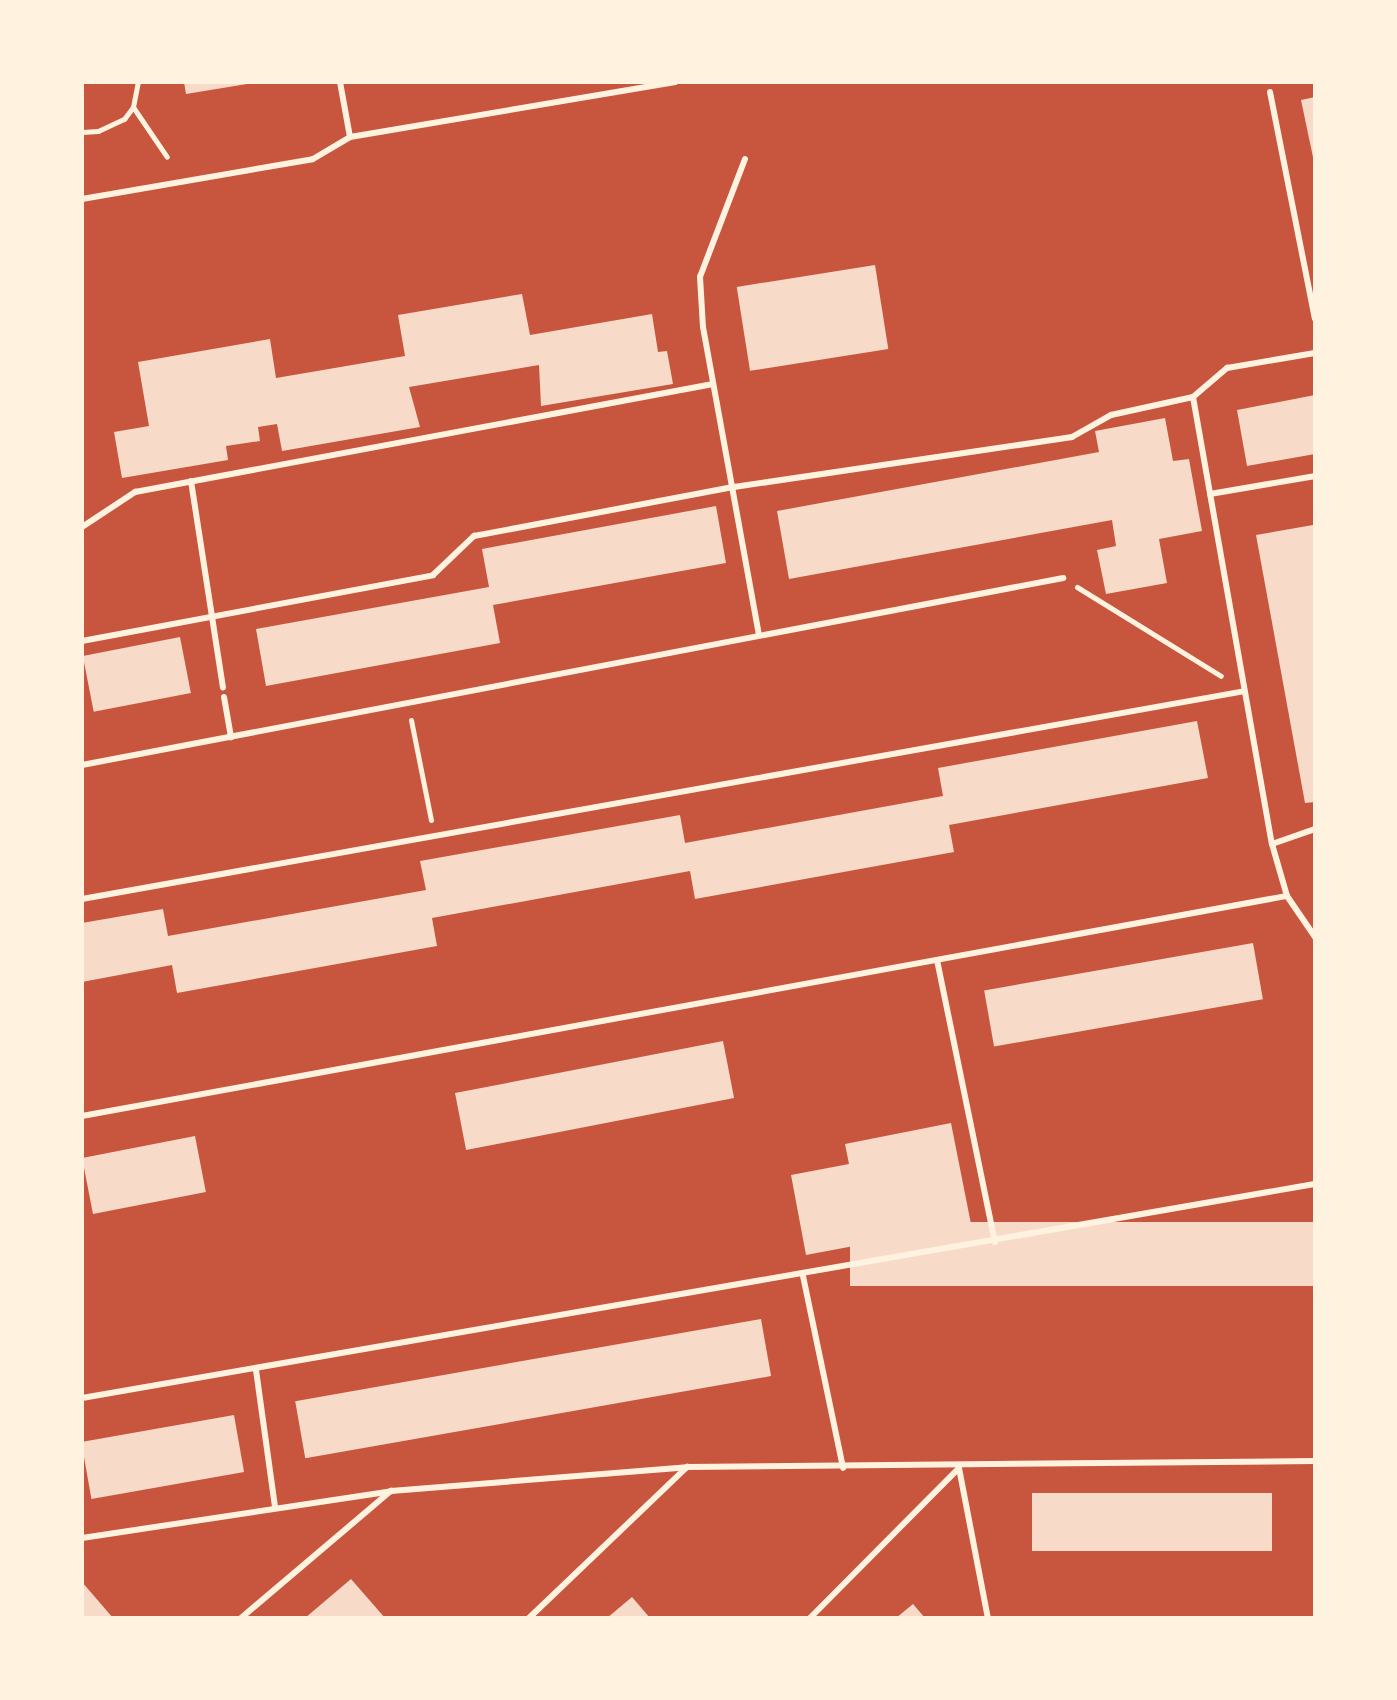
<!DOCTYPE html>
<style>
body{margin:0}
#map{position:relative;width:1397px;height:1700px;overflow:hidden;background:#c8553d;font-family:Helvetica,sans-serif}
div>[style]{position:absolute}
.building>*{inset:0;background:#f7dbc8;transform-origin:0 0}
.path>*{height:5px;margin:-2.5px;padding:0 2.5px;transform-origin:2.5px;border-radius:2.5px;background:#fff3e0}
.service>*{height:6px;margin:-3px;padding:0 3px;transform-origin:3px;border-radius:3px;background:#fff3e0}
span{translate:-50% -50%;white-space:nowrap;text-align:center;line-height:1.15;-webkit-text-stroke:6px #fff3e0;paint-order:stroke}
.frame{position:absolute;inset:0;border:84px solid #fff3e0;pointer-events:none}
</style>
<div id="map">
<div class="building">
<i style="clip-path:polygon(184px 82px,246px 82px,247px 84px,186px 94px)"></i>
<i style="clip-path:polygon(1315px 97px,1315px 162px,1314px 162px,1301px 100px)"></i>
<i style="left:875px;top:265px;width:85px;height:140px;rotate:81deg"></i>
<i style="clip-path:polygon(522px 294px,530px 335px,652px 314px,658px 352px,667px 351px,673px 384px,541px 406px,539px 365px,409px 387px,420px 427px,282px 451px,277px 424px,258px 427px,260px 441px,226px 446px,228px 460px,122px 478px,114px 432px,149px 426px,138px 362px,270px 339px,276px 378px,405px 356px,398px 315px)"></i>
<i style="clip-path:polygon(1315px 395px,1315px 454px,1247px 466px,1237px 410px)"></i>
<i style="clip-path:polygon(1165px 418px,1173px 461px,1189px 459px,1202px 531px,1159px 539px,1167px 583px,1106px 594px,1097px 550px,1116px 546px,1112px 520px,789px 579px,777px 511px,1099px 452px,1095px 431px)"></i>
<i style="clip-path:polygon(716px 506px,726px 563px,493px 605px,500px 643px,266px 686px,256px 629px,489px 587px,482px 549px)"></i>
<i style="clip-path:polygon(1313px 525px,1315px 802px,1305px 803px,1256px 535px)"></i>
<i style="left:180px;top:637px;width:57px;height:99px;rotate:79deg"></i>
<i style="clip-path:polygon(1197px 721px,1208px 778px,949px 825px,954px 852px,695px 899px,690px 871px,432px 918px,437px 946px,177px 993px,172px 965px,82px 982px,82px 923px,163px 909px,168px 936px,426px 890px,420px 861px,680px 815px,685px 843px,943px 796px,938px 768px)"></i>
<i style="left:1253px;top:943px;width:57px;height:273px;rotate:80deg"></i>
<i style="left:723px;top:1041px;width:58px;height:273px;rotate:79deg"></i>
<i style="clip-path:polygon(951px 1123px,971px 1224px,806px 1255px,791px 1175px,849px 1164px,845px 1144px)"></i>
<i style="left:195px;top:1136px;width:57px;height:115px;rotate:79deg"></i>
<i style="left:1315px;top:1222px;width:64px;height:465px;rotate:90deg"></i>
<i style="left:761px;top:1319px;width:58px;height:473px;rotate:80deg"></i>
<i style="left:234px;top:1415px;width:58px;height:155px;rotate:80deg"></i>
<i style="left:1032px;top:1493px;width:240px;height:58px"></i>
<i style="clip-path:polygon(351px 1579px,385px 1618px,305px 1618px)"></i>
<i style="clip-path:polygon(82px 1582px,113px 1618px,82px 1618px)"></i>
<i style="clip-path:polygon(632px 1597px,650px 1618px,607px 1618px)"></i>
<i style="clip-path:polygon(913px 1604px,925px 1618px,896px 1618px)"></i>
</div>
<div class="path">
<i style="left:133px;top:107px;width:60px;rotate:55.8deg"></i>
<i style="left:82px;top:132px;width:16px;rotate:-4deg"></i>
<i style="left:98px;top:131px;width:29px;rotate:-25deg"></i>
<i style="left:124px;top:119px;width:15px;rotate:-53deg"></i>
<i style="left:133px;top:107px;width:25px;rotate:-79deg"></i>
<i style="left:1077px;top:587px;width:169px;rotate:31.7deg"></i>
<i style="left:411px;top:720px;width:102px;rotate:78.7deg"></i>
</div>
<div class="service">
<i style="left:340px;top:82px;width:56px;rotate:79.7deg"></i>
<i style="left:1270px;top:92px;width:231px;rotate:78.8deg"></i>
<i style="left:745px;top:159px;width:126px;rotate:110.9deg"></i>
<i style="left:700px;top:277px;width:50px;rotate:86.6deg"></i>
<i style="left:703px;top:327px;width:313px;rotate:79.7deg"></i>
<i style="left:82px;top:199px;width:234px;rotate:-9.8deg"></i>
<i style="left:313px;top:159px;width:43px;rotate:-30.7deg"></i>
<i style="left:350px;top:137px;width:330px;rotate:-9.6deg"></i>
<i style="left:1193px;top:397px;width:454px;rotate:80deg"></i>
<i style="left:1272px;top:844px;width:54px;rotate:73.9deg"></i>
<i style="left:1287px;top:896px;width:50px;rotate:55.7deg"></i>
<i style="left:191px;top:481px;width:209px;rotate:81.2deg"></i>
<i style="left:1210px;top:494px;width:107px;rotate:-9.7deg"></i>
<i style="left:82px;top:527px;width:64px;rotate:-33.4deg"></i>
<i style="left:135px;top:492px;width:588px;rotate:-10.58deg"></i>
<i style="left:82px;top:641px;width:357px;rotate:-10.6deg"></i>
<i style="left:433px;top:575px;width:57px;rotate:-43.6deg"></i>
<i style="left:474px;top:536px;width:265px;rotate:-10.7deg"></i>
<i style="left:734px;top:487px;width:342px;rotate:-8.4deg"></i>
<i style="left:1072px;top:437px;width:45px;rotate:-29.4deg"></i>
<i style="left:1111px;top:415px;width:84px;rotate:-12.4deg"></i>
<i style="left:1193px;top:397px;width:45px;rotate:-40.5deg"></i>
<i style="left:1227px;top:368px;width:89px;rotate:-9.7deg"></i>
<i style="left:224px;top:697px;width:41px;rotate:80.1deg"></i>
<i style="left:82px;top:765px;width:999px;rotate:-10.79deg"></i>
<i style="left:1272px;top:844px;width:46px;rotate:-19.2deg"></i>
<i style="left:82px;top:899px;width:1181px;rotate:-10.14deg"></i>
<i style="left:937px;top:960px;width:288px;rotate:78.4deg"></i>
<i style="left:82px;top:1116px;width:1225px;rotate:-10.35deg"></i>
<i style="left:803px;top:1276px;width:196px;rotate:78.2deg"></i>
<i style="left:256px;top:1370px;width:138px;rotate:82.1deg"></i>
<i style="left:82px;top:1398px;width:1251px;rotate:-9.85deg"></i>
<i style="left:959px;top:1468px;width:153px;rotate:79.1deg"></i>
<i style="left:82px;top:1538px;width:313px;rotate:-8.6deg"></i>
<i style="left:391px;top:1491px;width:297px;rotate:-4.6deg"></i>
<i style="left:687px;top:1467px;width:628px;rotate:-0.55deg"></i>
<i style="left:241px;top:1618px;width:197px;rotate:-40.3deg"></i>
<i style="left:529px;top:1618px;width:219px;rotate:-43.7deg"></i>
<i style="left:810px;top:1618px;width:211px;rotate:-45.2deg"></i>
</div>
<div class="frame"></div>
</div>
